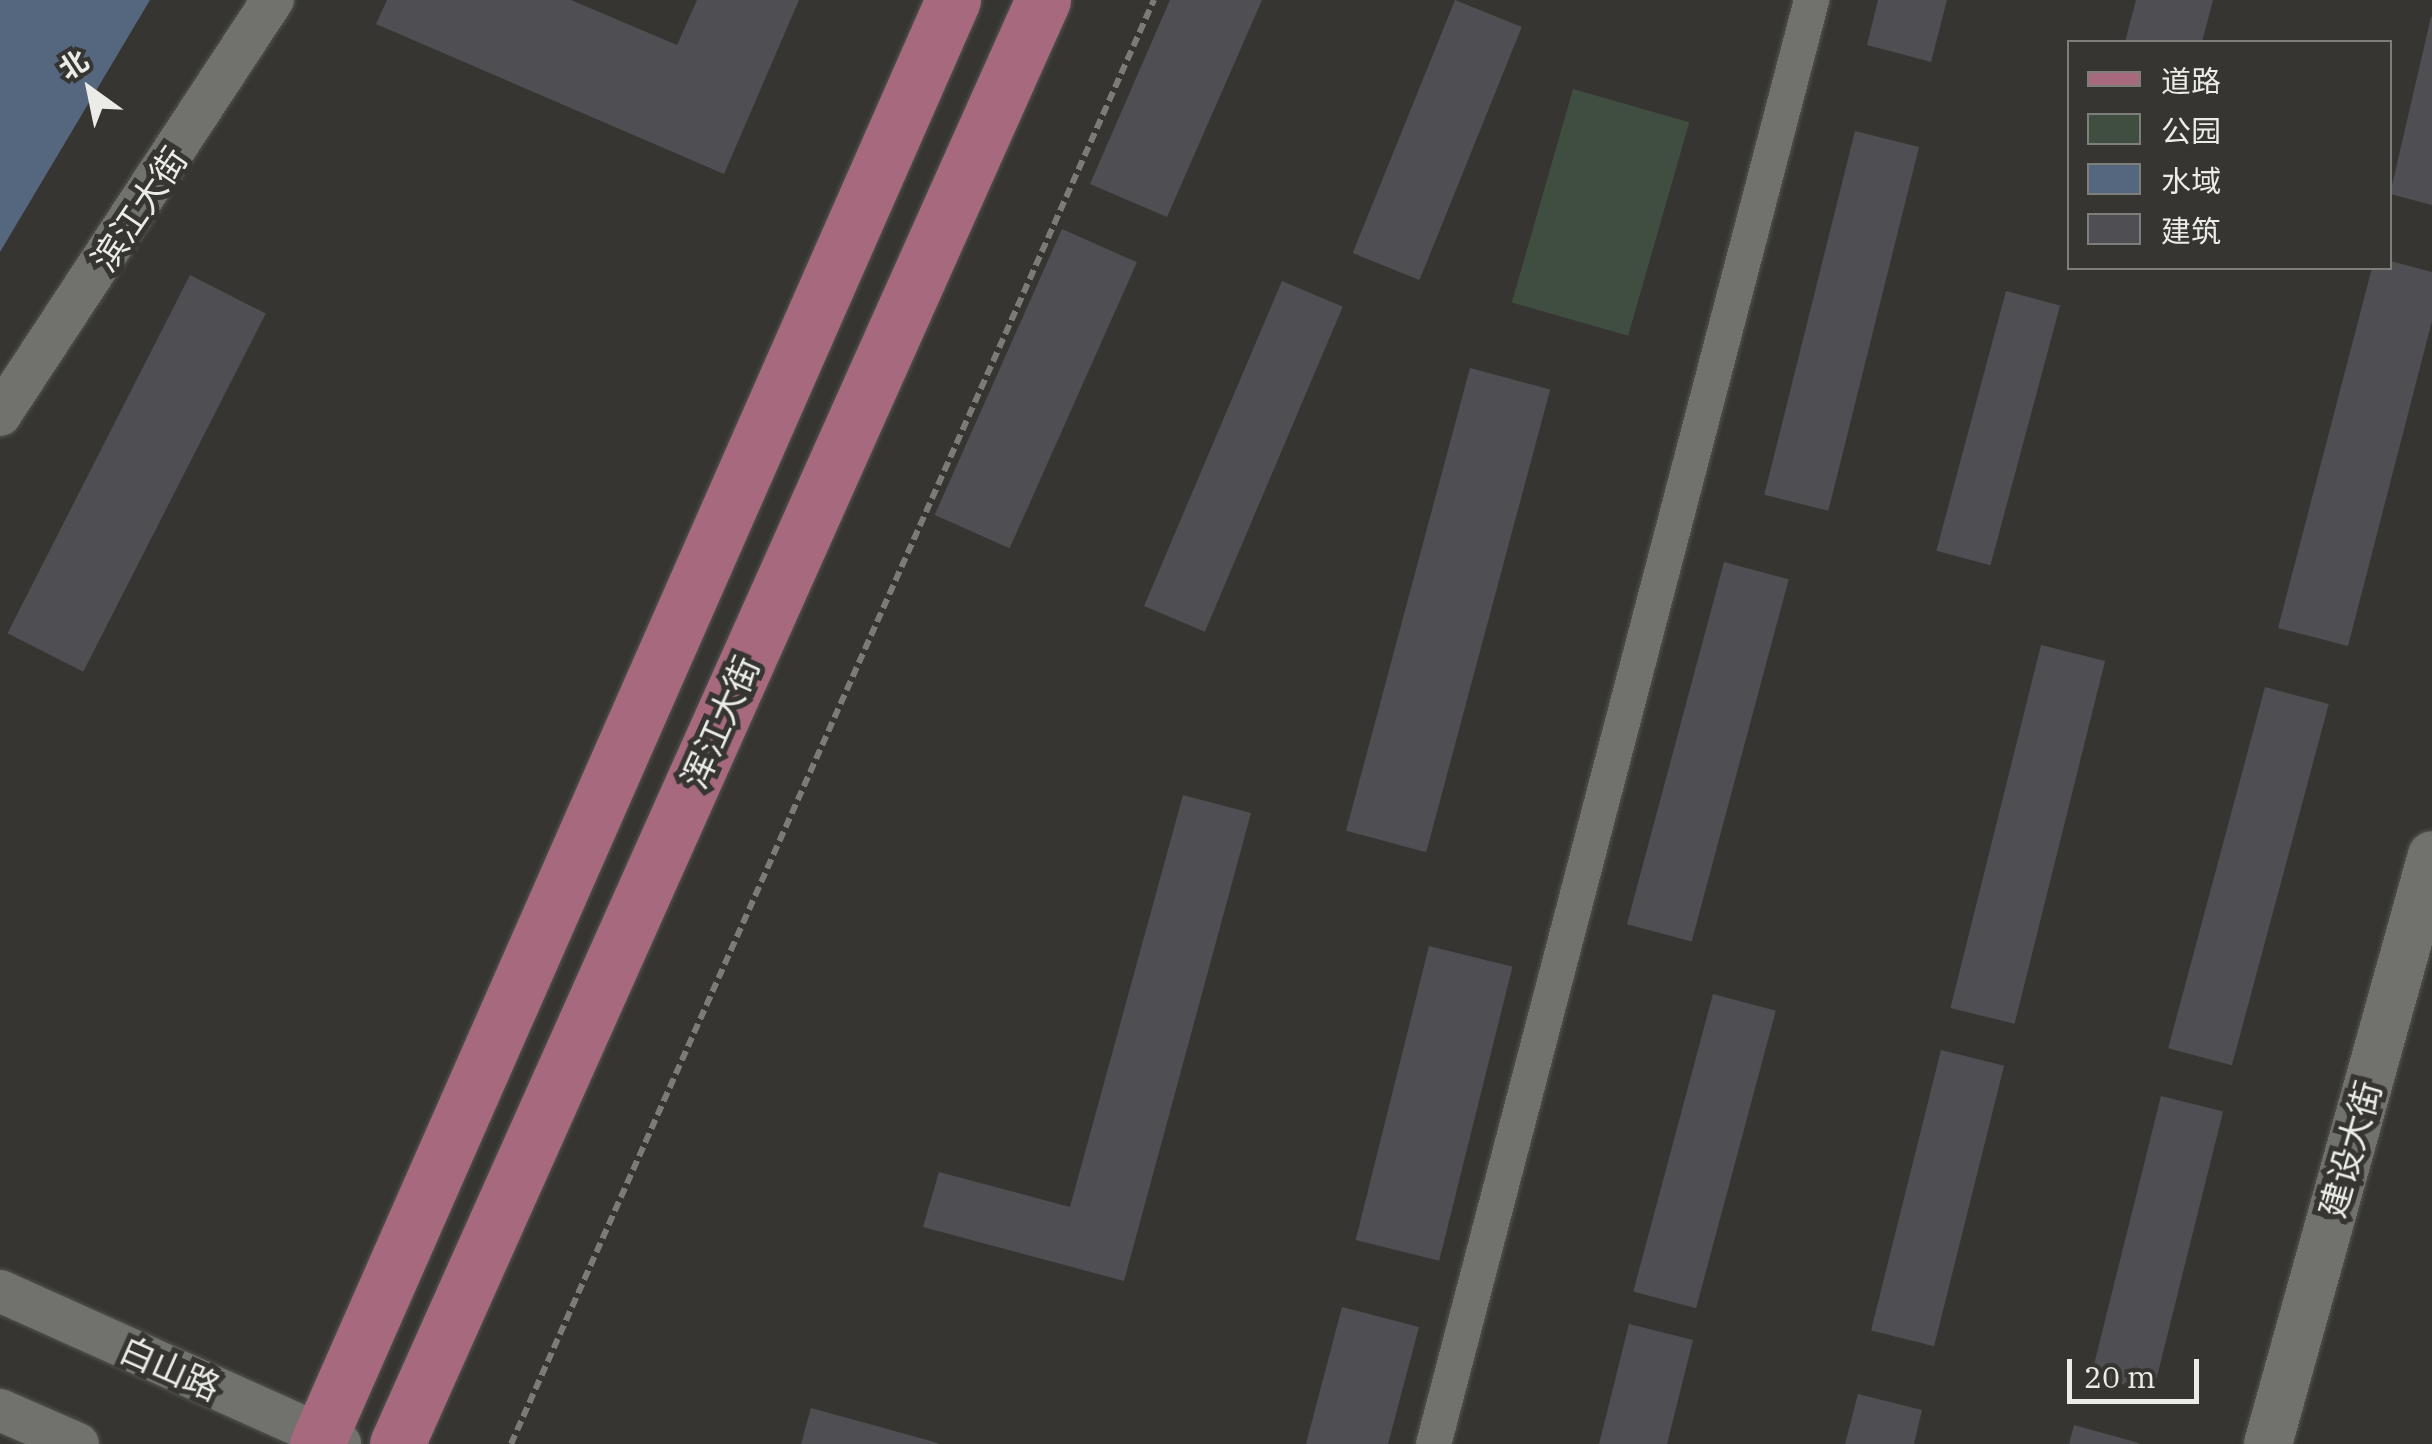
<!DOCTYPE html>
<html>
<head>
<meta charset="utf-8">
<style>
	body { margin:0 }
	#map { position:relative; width:2432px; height:1444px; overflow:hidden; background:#363532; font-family:"IBM Plex Serif","Noto Sans SC",serif }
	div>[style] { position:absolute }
	.green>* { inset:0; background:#3f4e41; transform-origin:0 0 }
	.water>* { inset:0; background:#55677f }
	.building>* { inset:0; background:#4f4f53; transform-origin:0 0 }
	.path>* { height:6px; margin-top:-3px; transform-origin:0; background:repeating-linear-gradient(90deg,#7c7b78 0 10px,transparent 0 15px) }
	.roads { filter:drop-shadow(0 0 2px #535350) drop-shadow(0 0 2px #535350) }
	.minor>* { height:35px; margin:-17.5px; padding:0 17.5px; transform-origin:17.5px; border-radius:17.5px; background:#71716d }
	.tertiary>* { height:42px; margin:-21px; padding:0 21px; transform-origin:21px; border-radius:21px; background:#71716d }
	.secondary>* { height:48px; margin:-24px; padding:0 24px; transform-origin:24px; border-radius:24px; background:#71716d }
	.primary>* { height:55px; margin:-27.5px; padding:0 27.5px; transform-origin:27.5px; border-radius:27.5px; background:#a6697d }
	span { translate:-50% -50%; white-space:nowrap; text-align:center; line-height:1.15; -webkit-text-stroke:10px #363532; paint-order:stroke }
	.street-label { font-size:35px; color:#ebebe8 }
	.legend { position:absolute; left:2067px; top:40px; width:325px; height:230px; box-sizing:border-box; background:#363532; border:2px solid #7e7e7b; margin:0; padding:12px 18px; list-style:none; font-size:30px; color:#ebebe8 }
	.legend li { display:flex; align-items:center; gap:20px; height:50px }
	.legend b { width:50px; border:2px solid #7e7e7b }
	.north { position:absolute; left:40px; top:40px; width:100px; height:100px; -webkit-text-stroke:8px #363532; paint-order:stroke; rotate:327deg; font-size:28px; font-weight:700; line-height:40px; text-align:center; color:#ebebe8 }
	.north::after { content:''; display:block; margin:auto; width:35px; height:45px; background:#ebebe8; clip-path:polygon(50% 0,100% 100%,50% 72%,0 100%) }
	.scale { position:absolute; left:2067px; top:1359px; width:132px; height:45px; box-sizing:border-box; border:5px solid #ebebe8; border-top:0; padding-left:12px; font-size:30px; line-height:35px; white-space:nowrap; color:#ebebe8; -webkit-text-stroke:8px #363532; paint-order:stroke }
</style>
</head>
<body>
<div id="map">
	<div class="green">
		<i style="left:1573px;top:89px;width:121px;height:222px;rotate:16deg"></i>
	</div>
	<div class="water">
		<i style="clip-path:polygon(0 0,150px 0,0 252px)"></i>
	</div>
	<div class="building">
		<i style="clip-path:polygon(387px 0,571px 0,677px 45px,697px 0,799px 0,724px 174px,376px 24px)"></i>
		<i style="clip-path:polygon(1170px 0,1262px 0,1167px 217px,1090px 184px)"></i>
		<i style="left:1455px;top:0;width:72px;height:273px;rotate:22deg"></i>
		<i style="clip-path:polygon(1878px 0,1947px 0,1931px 62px,1867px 45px)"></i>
		<i style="clip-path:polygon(2136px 0,2213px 0,2202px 42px,2125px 42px)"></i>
		<i style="clip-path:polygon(2431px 17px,2432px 17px,2432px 205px,2390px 194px)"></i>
		<i style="left:1855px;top:131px;width:66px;height:375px;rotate:14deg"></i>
		<i style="left:1062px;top:229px;width:82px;height:313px;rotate:24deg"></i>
		<i style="clip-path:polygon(2390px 261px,2432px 272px,2432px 321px,2348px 646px,2278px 628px,2372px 268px)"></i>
		<i style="left:190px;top:275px;width:85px;height:402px;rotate:27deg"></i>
		<i style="left:1282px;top:281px;width:66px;height:353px;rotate:23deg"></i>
		<i style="left:2006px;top:291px;width:56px;height:269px;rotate:15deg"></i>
		<i style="left:1470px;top:368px;width:83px;height:479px;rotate:15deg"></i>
		<i style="left:1724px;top:562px;width:67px;height:375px;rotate:15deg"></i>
		<i style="left:2041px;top:645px;width:66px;height:374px;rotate:14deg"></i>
		<i style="left:2265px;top:687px;width:66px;height:374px;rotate:15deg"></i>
		<i style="clip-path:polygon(1183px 795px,1251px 813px,1124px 1281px,923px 1227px,939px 1172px,1070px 1207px)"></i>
		<i style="left:1429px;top:946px;width:86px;height:303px;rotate:14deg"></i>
		<i style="left:1713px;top:994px;width:65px;height:308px;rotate:15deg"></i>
		<i style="left:1941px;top:1050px;width:65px;height:289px;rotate:14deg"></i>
		<i style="left:2161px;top:1096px;width:64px;height:289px;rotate:14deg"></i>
		<i style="clip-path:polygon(1342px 1307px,1419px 1327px,1388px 1444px,1306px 1444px)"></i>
		<i style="left:1629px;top:1324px;width:66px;height:124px;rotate:14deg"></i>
		<i style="clip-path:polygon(1858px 1394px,1922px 1410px,1914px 1444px,1845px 1444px)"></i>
		<i style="clip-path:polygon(811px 1408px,938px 1443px,938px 1444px,801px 1444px)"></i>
		<i style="clip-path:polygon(2074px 1425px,2139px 1443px,2139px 1444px,2069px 1444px)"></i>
	</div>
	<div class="path">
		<i style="left:511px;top:1444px;width:1581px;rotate:-66deg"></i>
	</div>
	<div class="roads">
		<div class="minor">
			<i style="left:1433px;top:1444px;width:1493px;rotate:-75.33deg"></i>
		</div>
		<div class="tertiary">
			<i style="left:0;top:415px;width:497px;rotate:-56.7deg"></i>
			<i style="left:0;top:1291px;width:373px;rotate:24.2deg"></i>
			<i style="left:0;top:1410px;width:85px;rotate:23.6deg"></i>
		</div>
		<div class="secondary">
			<i style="left:2268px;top:1444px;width:611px;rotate:-74.44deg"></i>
		</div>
		<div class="primary">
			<i style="left:317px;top:1444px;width:1578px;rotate:-66.23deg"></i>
			<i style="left:397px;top:1444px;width:1582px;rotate:-65.9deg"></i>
		</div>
	</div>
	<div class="street-label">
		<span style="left:139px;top:209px;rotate:-56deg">滨江大街</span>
		<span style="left:720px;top:722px;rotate:-66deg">浑江大街</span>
		<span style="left:2350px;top:1149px;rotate:-74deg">建设大街</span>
		<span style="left:170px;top:1368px;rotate:24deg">白山路</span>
	</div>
	<ul class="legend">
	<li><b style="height:12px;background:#a6697d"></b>道路</li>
	<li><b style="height:28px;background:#3f4e41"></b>公园</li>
	<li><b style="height:28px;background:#55677f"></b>水域</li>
	<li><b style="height:28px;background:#4f4f53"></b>建筑</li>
	</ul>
	<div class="north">北</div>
	<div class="scale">20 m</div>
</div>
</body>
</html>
